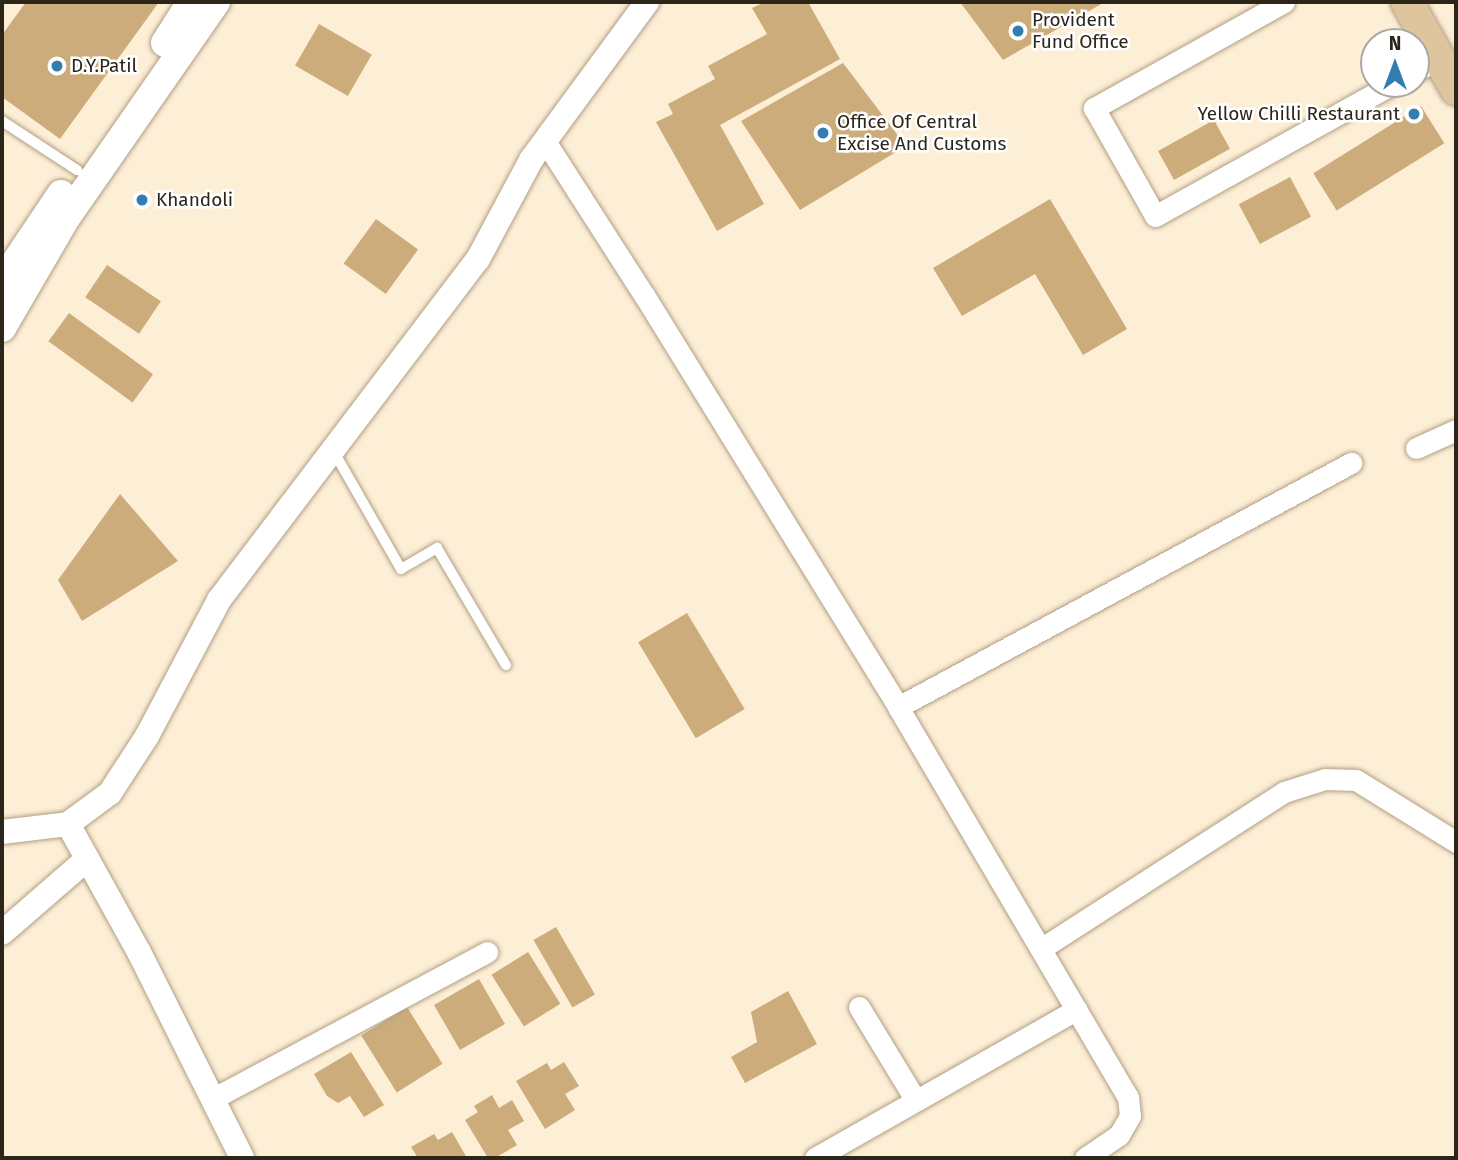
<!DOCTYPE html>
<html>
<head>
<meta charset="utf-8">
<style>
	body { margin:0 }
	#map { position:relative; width:1458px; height:1160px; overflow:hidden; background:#fdeed6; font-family:"Fira Sans",sans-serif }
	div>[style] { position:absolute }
	.building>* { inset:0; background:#ccac7b; transform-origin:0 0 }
	.roads { filter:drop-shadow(0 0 2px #b19f83) drop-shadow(0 0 2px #b19f83) }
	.service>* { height:10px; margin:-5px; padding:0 5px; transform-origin:5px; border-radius:5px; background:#fff }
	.minor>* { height:21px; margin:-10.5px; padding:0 10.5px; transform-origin:10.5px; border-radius:10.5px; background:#fff }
	.tertiary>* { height:24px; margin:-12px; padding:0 12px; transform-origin:12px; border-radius:12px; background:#fff }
	.secondary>* { height:28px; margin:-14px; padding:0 14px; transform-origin:14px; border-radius:14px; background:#fff }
	.primary>* { height:32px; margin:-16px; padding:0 16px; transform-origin:16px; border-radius:16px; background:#dec59d }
	.dots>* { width:19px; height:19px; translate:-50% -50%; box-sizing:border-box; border:4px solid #fff; border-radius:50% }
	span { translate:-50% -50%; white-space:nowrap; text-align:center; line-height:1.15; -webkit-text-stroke:5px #fff; paint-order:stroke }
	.poi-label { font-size:19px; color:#2c251a }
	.left { translate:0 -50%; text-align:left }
	.right { translate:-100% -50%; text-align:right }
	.frame { position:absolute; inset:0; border:4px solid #2c251a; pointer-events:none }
	.north { position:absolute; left:1360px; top:28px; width:70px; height:70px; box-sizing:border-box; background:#fff; border:2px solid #aba8a3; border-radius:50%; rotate:0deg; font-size:19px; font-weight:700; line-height:28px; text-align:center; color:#2c251a }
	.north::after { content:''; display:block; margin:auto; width:24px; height:32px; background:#347db1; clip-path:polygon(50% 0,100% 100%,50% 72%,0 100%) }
</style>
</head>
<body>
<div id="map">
	<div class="building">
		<i style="clip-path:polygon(26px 2px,159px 2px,60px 139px,2px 97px,2px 35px)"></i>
		<i style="clip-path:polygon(765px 2px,808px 2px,840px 59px,720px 125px,764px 204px,717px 231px,656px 122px,673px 114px,668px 104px,715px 79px,708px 66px,767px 34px,752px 8px)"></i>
		<i style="clip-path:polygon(960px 2px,1105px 2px,1003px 60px)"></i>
		<i style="left:319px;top:24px;width:61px;height:48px;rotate:30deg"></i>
		<i style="clip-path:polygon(843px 63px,906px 146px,800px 210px,741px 121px)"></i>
		<i style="left:1421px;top:106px;width:44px;height:127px;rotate:58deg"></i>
		<i style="left:1214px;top:120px;width:33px;height:64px;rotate:61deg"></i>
		<i style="left:1290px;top:177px;width:45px;height:58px;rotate:62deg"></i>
		<i style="clip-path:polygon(1050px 199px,1127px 329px,1083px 355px,1035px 274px,962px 316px,933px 268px)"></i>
		<i style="left:376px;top:219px;width:52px;height:55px;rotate:36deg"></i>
		<i style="left:107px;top:265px;width:65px;height:39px;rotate:34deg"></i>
		<i style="left:69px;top:313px;width:104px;height:35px;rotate:36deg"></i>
		<i style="clip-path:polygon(120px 494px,178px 561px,82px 621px,58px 580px)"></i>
		<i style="left:687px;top:613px;width:112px;height:57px;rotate:59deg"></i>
		<i style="left:556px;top:927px;width:78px;height:26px;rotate:60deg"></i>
		<i style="left:528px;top:952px;width:61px;height:43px;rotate:58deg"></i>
		<i style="left:479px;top:979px;width:52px;height:52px;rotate:60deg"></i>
		<i style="clip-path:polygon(788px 991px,817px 1044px,745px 1083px,731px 1057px,757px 1042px,751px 1012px)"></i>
		<i style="left:407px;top:1007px;width:67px;height:54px;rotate:58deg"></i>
		<i style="clip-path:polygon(351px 1052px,384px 1105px,364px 1117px,350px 1096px,338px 1103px,327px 1096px,314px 1074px)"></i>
		<i style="clip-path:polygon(564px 1062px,579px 1086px,565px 1094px,575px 1110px,545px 1129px,516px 1081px,547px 1063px,551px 1070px)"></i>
		<i style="clip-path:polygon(492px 1095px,499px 1108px,512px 1100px,524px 1121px,508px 1130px,517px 1145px,495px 1158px,488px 1158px,465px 1120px,478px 1112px,474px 1106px)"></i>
		<i style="clip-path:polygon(452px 1132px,467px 1158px,418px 1158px,411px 1147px,434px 1134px,438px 1140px)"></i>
	</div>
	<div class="roads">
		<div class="service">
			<i style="left:2px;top:121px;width:90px;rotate:33.2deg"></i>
			<i style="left:334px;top:452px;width:135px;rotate:60.2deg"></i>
			<i style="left:401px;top:569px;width:42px;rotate:-30.3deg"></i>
			<i style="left:437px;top:548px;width:136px;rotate:59.5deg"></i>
		</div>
		<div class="minor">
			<i style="left:1284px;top:2px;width:218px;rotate:150.8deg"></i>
			<i style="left:1094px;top:108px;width:124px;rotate:60.5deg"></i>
			<i style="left:1155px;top:216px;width:271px;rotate:-29.1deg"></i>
			<i style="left:1416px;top:71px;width:26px;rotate:-29deg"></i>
			<i style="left:545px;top:141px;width:183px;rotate:57.3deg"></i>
			<i style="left:644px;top:295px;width:484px;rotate:58.3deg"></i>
			<i style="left:898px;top:707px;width:453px;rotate:59.5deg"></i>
			<i style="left:1128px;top:1097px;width:19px;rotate:84deg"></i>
			<i style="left:1130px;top:1116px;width:22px;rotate:120deg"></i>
			<i style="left:1119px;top:1135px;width:41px;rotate:145.9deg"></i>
			<i style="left:1416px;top:448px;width:44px;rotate:-24.2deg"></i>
			<i style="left:898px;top:707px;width:515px;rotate:-28.31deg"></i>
			<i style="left:1042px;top:948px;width:288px;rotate:-32.8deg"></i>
			<i style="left:1284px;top:792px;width:43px;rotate:-17.6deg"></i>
			<i style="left:1325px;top:779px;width:31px;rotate:2deg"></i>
			<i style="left:1356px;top:780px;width:118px;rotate:31.8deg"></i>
			<i style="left:859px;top:1007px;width:108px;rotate:58.7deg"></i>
			<i style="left:212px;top:1099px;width:312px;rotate:-28.1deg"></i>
			<i style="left:815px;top:1158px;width:301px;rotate:-29.6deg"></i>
		</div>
		<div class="tertiary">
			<i style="left:68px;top:824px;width:146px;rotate:61deg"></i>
			<i style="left:139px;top:952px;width:230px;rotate:63.4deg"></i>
			<i style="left:2px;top:832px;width:66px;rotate:-6.9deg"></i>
			<i style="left:68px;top:824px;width:52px;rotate:-36.4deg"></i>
			<i style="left:110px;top:793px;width:68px;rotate:-57deg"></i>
			<i style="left:147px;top:736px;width:154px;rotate:-62.1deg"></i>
			<i style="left:219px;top:600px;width:428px;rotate:-52.8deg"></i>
			<i style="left:478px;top:259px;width:112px;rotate:-61.8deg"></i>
			<i style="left:531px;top:160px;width:196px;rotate:-53.7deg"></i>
			<i style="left:2px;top:933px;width:113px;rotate:-41deg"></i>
		</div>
		<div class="secondary">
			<i style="left:165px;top:43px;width:49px;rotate:-57.6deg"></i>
			<i style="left:2px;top:282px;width:106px;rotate:-56.2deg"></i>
			<i style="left:2px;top:328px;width:127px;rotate:-59.8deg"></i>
			<i style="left:66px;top:218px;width:263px;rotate:-55.2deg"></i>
		</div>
		<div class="primary">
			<i style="left:1407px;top:2px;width:100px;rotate:60.6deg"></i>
		</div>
	</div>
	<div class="dots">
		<i style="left:1018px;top:31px;background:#347db1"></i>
		<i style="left:57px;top:66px;background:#347db1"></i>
		<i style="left:1414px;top:114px;background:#347db1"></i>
		<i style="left:823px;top:133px;background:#347db1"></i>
		<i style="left:142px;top:200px;background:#347db1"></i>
	</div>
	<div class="poi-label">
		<span class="left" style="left:1032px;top:31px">Provident<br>Fund Office</span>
		<span class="left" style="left:71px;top:66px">D.Y.Patil</span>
		<span class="right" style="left:1400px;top:114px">Yellow Chilli Restaurant</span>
		<span class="left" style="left:837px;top:133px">Office Of Central<br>Excise And Customs</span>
		<span class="left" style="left:156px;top:200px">Khandoli</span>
	</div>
	<div class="frame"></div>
	<div class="north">N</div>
</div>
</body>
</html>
